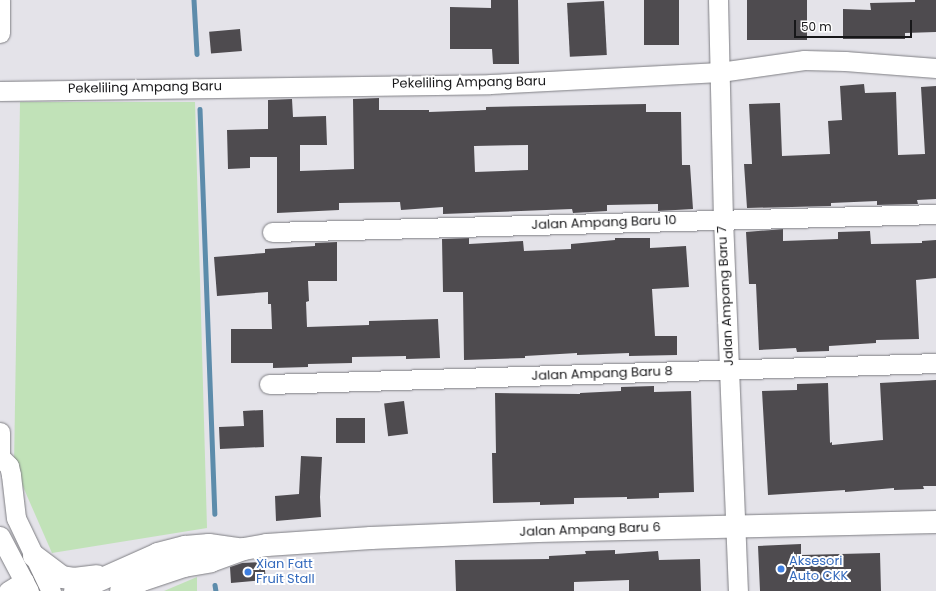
<!DOCTYPE html>
<html>
<head>
<meta charset="utf-8">
<style>
	body { margin:0 }
	#map { position:relative; width:936px; height:591px; overflow:hidden; background:#e4e3e9; font-family:Poppins,sans-serif }
	div>[style] { position:absolute }
	.green>* { inset:0; background:#c1e2b8 }
	.stream>* { height:4.5px; margin:-2.25px; padding:0 2.25px; transform-origin:2.25px; border-radius:2.25px; background:#5d8cab }
	.building>* { inset:0; background:#4e4b4f; transform-origin:0 0 }
	.roads { filter:drop-shadow(0 0 1px #7e7e83) drop-shadow(0 0 1px #7e7e83) }
	.minor>* { height:19px; margin:-9.5px; padding:0 9.5px; transform-origin:9.5px; border-radius:9.5px; background:#fff }
	.major>* { height:22px; margin:-11px; padding:0 11px; transform-origin:11px; border-radius:11px; background:#fff }
	.dots>* { width:11px; height:11px; translate:-50% -50%; box-sizing:border-box; border:2px solid #fff; border-radius:50% }
	span { translate:-50% -50%; white-space:nowrap; text-align:center; line-height:1.15; -webkit-text-stroke:4px #fff; paint-order:stroke }
	.street-label { font-size:13px; color:#171719 }
	.shop-label { font-size:13px; color:#366cbe }
	.left { translate:0 -50%; text-align:left }
	.scale { position:absolute; left:794px; top:20px; width:118px; height:18px; box-sizing:border-box; border:2px solid #171719; border-top:0; padding-left:5px; font-size:12px; line-height:14px; white-space:nowrap; color:#171719; -webkit-text-stroke:3px #fff; paint-order:stroke }
</style>
</head>
<body>
<div id="map">
	<div class="green">
		<i style="clip-path:polygon(20px 102px,195px 102px,207px 528px,52px 553px,14px 466px)"></i>
		<i style="clip-path:polygon(197px 577px,197px 591px,164px 591px)"></i>
	</div>
	<div class="stream">
		<i style="left:194px;top:0;width:54px;rotate:86.8deg"></i>
		<i style="left:200px;top:109px;width:405px;rotate:87.9deg"></i>
		<i style="left:215px;top:585px;width:6px;rotate:81deg"></i>
	</div>
	<div class="building">
		<i style="clip-path:polygon(491px 0,518px 0,519px 64px,493px 64px,492px 49px,450px 49px,450px 7px,491px 8px)"></i>
		<i style="left:644px;top:0;width:35px;height:45px"></i>
		<i style="left:747px;top:0;width:60px;height:40px"></i>
		<i style="clip-path:polygon(915px 0,936px 0,936px 32px,905px 33px,905px 39px,843px 39px,843px 9px,871px 10px,870px 3px,915px 2px)"></i>
		<i style="left:604px;top:1px;width:54px;height:37px;rotate:87deg"></i>
		<i style="left:240px;top:29px;width:22px;height:31px;rotate:85deg"></i>
		<i style="clip-path:polygon(864px 84px,865px 93px,896px 92px,898px 155px,925px 154px,921px 87px,936px 86px,936px 199px,917px 200px,918px 204px,877px 205px,877px 201px,831px 203px,831px 206px,747px 208px,744px 164px,752px 164px,749px 104px,780px 103px,782px 156px,830px 154px,828px 121px,842px 120px,840px 86px)"></i>
		<i style="clip-path:polygon(evenodd,379px 98px,379px 110px,429px 110px,429px 112px,486px 110px,486px 107px,646px 104px,646px 112px,681px 112px,682px 165px,690px 165px,693px 209px,658px 211px,658px 204px,607px 205px,607px 211px,573px 213px,572px 209px,443px 214px,443px 207px,401px 210px,400px 202px,339px 203px,339px 210px,277px 213px,277px 157px,250px 157px,250px 168px,228px 169px,227px 130px,268px 129px,268px 100px,292px 99px,293px 117px,326px 116px,327px 145px,300px 145px,300px 171px,354px 169px,353px 99px,379px 98px,528px 145px,528px 170px,475px 172px,474px 146px,528px 145px)"></i>
		<i style="clip-path:polygon(783px 229px,783px 241px,838px 239px,838px 232px,870px 231px,871px 244px,922px 243px,922px 241px,936px 240px,936px 278px,916px 280px,919px 339px,876px 340px,876px 343px,829px 346px,829px 351px,797px 352px,796px 348px,759px 350px,756px 284px,749px 284px,746px 232px)"></i>
		<i style="clip-path:polygon(469px 238px,469px 244px,523px 241px,524px 251px,571px 249px,571px 244px,615px 240px,615px 238px,650px 238px,650px 248px,686px 246px,689px 287px,652px 289px,655px 336px,677px 336px,677px 355px,629px 356px,629px 353px,577px 355px,577px 353px,525px 356px,525px 358px,464px 360px,463px 292px,443px 292px,442px 239px)"></i>
		<i style="clip-path:polygon(337px 242px,337px 281px,308px 281px,309px 301px,306px 302px,307px 327px,369px 325px,369px 321px,438px 319px,440px 358px,406px 359px,406px 356px,352px 357px,352px 363px,308px 364px,308px 367px,273px 368px,273px 363px,231px 363px,231px 329px,272px 329px,271px 304px,268px 304px,268px 292px,217px 296px,214px 257px,265px 253px,265px 249px,315px 246px,315px 243px)"></i>
		<i style="clip-path:polygon(936px 380px,936px 486px,923px 486px,924px 489px,894px 490px,894px 488px,845px 492px,845px 490px,768px 495px,762px 391px,797px 390px,797px 384px,828px 383px,830px 443px,832px 442px,832px 445px,883px 440px,880px 383px)"></i>
		<i style="clip-path:polygon(654px 386px,654px 392px,691px 391px,694px 492px,659px 493px,659px 498px,627px 499px,627px 497px,574px 498px,574px 504px,540px 505px,540px 502px,493px 503px,492px 453px,496px 453px,495px 393px,580px 394px,580px 393px,621px 391px,621px 387px)"></i>
		<i style="left:404px;top:401px;width:33px;height:20px;rotate:83deg"></i>
		<i style="clip-path:polygon(263px 410px,264px 447px,220px 449px,219px 427px,244px 426px,243px 411px)"></i>
		<i style="left:336px;top:418px;width:29px;height:25px"></i>
		<i style="clip-path:polygon(301px 456px,322px 457px,320px 497px,321px 517px,276px 521px,275px 496px,299px 494px)"></i>
		<i style="clip-path:polygon(801px 544px,801px 555px,880px 553px,881px 591px,760px 591px,758px 546px)"></i>
		<i style="clip-path:polygon(615px 550px,615px 554px,658px 551px,659px 560px,700px 559px,701px 591px,629px 591px,629px 580px,574px 582px,574px 591px,456px 591px,455px 560px,549px 559px,549px 556px,586px 554px,585px 551px)"></i>
		<i style="clip-path:polygon(264px 562px,266px 580px,231px 583px,230px 567px,242px 563px)"></i>
	</div>
	<div class="roads">
		<div class="minor">
			<i style="left:718px;top:0;width:219px;rotate:88.7deg"></i>
			<i style="left:723px;top:219px;width:372px;rotate:87.7deg"></i>
			<i style="left:0;top:33px;width:33px;rotate:-90deg"></i>
			<i style="left:0;top:91px;width:490px;rotate:-0.8deg"></i>
			<i style="left:490px;top:84px;width:230px;rotate:-3deg"></i>
			<i style="left:720px;top:72px;width:85px;rotate:-8.1deg"></i>
			<i style="left:804px;top:60px;width:41px;rotate:1.4deg"></i>
			<i style="left:845px;top:61px;width:91px;rotate:4.4deg"></i>
			<i style="left:272px;top:232px;width:664px;rotate:-1.55deg"></i>
			<i style="left:269px;top:384px;width:667px;rotate:-1.8deg"></i>
			<i style="left:0;top:432px;width:27px;rotate:90deg"></i>
			<i style="left:1px;top:458px;width:11px;rotate:45deg"></i>
			<i style="left:9px;top:466px;width:9px;rotate:77deg"></i>
			<i style="left:11px;top:475px;width:43px;rotate:83.4deg"></i>
			<i style="left:16px;top:518px;width:81px;rotate:64.4deg"></i>
			<i style="left:0;top:536px;width:62px;rotate:62.2deg"></i>
			<i style="left:8px;top:591px;width:19px;rotate:-32deg"></i>
		</div>
		<div class="major">
			<i style="left:34px;top:556px;width:35px;rotate:37deg"></i>
			<i style="left:62px;top:577px;width:12px;rotate:9deg"></i>
			<i style="left:74px;top:579px;width:23px;rotate:-7deg"></i>
			<i style="left:75px;top:591px;width:91px;rotate:-24deg"></i>
			<i style="left:158px;top:554px;width:28px;rotate:-15deg"></i>
			<i style="left:185px;top:547px;width:24px;rotate:-5deg"></i>
			<i style="left:209px;top:545px;width:30px;rotate:8deg"></i>
			<i style="left:121px;top:591px;width:24px;rotate:-28deg"></i>
			<i style="left:142px;top:580px;width:44px;rotate:-18.4deg"></i>
			<i style="left:184px;top:566px;width:27px;rotate:-10deg"></i>
			<i style="left:211px;top:561px;width:35px;rotate:-20deg"></i>
			<i style="left:244px;top:549px;width:23px;rotate:-10deg"></i>
			<i style="left:267px;top:545px;width:104px;rotate:-3.9deg"></i>
			<i style="left:371px;top:538px;width:167px;rotate:-2.4deg"></i>
			<i style="left:538px;top:531px;width:398px;rotate:-1.3deg"></i>
		</div>
	</div>
	<div class="dots">
		<i style="left:781px;top:569px;background:#3f7fe0"></i>
		<i style="left:248px;top:572px;background:#3f7fe0"></i>
	</div>
	<div class="street-label">
		<span style="left:469px;top:83px;rotate:-1deg">Pekeliling Ampang Baru</span>
		<span style="left:145px;top:88px;rotate:-1deg">Pekeliling Ampang Baru</span>
		<span style="left:604px;top:223px;rotate:-2deg">Jalan Ampang Baru 10</span>
		<span style="left:726px;top:296px;rotate:-93deg">Jalan Ampang Baru 7</span>
		<span style="left:602px;top:374px;rotate:-2deg">Jalan Ampang Baru 8</span>
		<span style="left:590px;top:530px;rotate:-2deg">Jalan Ampang Baru 6</span>
	</div>
	<div class="shop-label">
		<span class="left" style="left:789px;top:569px">Aksesori<br>Auto CKK</span>
		<span class="left" style="left:256px;top:572px">Xian Fatt<br>Fruit Stall</span>
	</div>
	<div class="scale">50 m</div>
</div>
</body>
</html>
